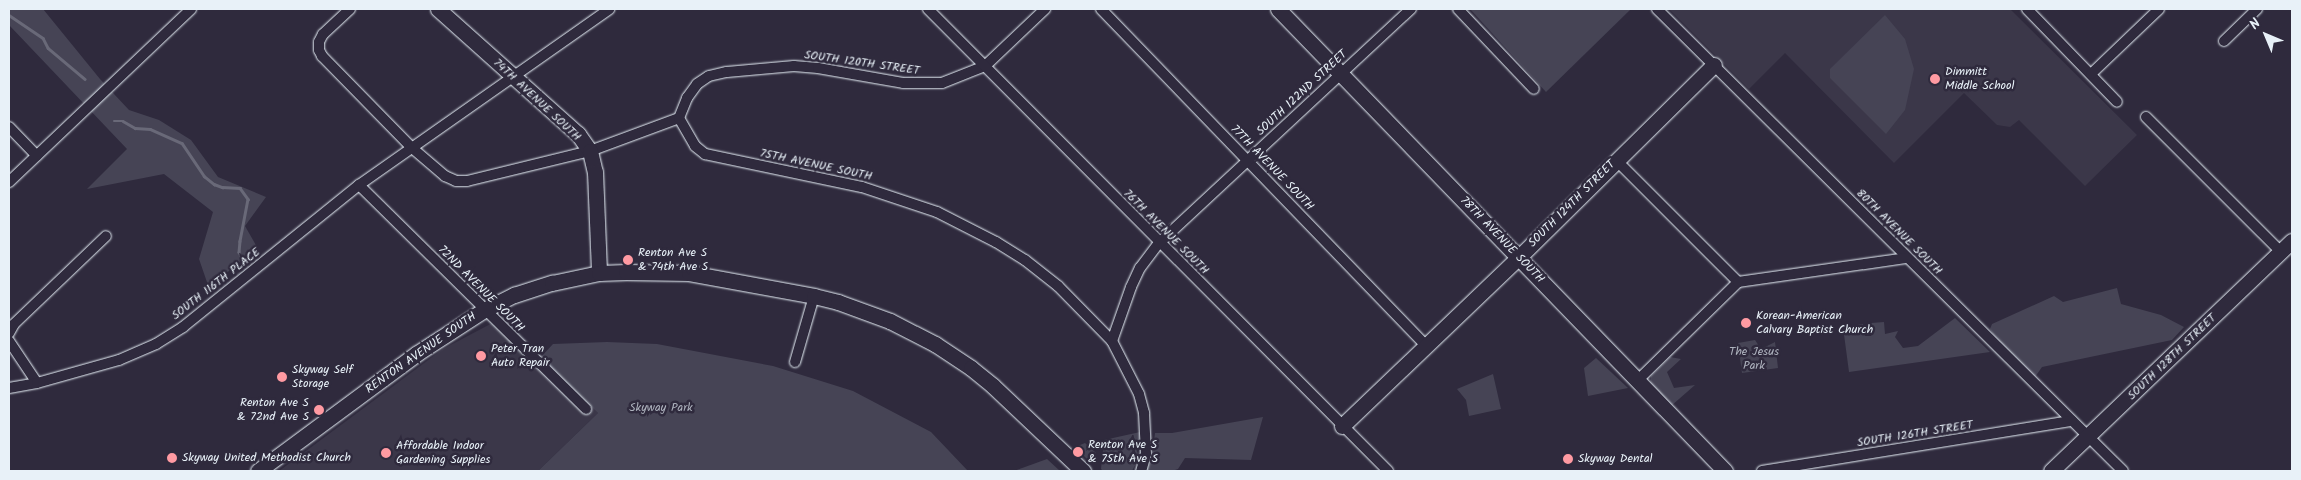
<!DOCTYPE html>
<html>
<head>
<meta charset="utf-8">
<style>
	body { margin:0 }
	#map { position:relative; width:2301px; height:480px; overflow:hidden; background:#2f2a3d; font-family:Kalam,sans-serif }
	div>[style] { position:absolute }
	.built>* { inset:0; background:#3b3749 }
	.green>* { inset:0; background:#464455 }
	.stream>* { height:2.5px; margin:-1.25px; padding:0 1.25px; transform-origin:1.25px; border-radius:1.25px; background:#696978 }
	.roads { filter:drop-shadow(0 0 1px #e8f1f8) drop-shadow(0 0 1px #e8f1f8) }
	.street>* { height:10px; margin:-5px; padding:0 5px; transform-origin:5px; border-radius:5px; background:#2f2a3d }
	.secondary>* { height:15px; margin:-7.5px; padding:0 7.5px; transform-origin:7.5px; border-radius:7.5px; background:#2f2a3d }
	.dots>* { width:14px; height:14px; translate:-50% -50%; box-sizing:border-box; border:2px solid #2f2a3d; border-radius:50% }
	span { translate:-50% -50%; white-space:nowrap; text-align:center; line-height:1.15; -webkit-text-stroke:5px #2f2a3d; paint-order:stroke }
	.street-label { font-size:12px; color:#e8f1f8 }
	.poi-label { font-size:12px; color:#e8f1f8 }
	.left { translate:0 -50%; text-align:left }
	.right { translate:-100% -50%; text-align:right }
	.park-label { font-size:12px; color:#afb4bf }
	.frame { position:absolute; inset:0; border:10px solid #e8f1f8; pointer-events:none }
	.north { position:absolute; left:2241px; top:10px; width:50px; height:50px; -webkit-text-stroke:4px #2f2a3d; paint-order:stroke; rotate:315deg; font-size:14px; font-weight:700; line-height:20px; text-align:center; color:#e8f1f8 }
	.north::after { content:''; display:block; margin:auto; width:18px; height:22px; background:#e8f1f8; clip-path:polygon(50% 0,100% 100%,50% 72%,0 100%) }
</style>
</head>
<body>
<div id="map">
	<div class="built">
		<i style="clip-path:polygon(1669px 9px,2010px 9px,2137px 135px,2085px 186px,2019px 120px,2010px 127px,1997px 125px,1964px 93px,1894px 163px,1785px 53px,1749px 89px)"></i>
		<i style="clip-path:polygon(500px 319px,598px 413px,538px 471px,279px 471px,443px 349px)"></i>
	</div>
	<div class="green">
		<i style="clip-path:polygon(9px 9px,43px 9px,100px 79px,129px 110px,159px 120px,191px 140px,218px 177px,266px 197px,245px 226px,257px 247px,209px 288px,199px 259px,213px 212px,164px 174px,87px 189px,127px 149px,9px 25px)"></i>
		<i style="clip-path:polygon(1470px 9px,1631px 9px,1546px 92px)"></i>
		<i style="clip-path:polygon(1885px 15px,1905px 39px,1914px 69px,1905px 110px,1886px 134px,1830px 78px,1830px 69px)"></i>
		<i style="clip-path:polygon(2117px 288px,2121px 304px,2161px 315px,2184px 327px,2172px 340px,2042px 367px,2035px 377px,1997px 340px,1990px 329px,1992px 324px,2054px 296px,2063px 302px)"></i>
		<i style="clip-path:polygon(1955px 318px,1990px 352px,1849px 372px,1843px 327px,1863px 324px,1865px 336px,1871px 336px,1871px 323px,1884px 322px,1885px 334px,1898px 331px,1895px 337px,1903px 348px,1918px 346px)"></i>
		<i style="clip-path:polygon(1755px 340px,1761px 349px,1775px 342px,1778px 368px,1742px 373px,1738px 343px)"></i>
		<i style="clip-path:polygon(607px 342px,657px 344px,773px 366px,853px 391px,931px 432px,968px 471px,538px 471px,598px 413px,540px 358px,553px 344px)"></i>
		<i style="clip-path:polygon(1670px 357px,1681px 359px,1667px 372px,1674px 388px,1695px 385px,1671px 406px,1650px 384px,1651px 376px)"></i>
		<i style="clip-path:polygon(1596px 358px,1628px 388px,1588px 396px,1584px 368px)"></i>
		<i style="clip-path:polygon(1493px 374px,1501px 409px,1469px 416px,1466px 400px,1457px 389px)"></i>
		<i style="clip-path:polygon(1263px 417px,1251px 460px,1185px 458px,1178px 469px,1172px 471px,1146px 471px,1152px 458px,1155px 433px,1172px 433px)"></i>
		<i style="clip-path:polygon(1140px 432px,1137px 461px,1132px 471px,1103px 471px,1101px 469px,1104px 440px)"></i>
		<i style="clip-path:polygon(1085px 443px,1096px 453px,1092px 464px,1075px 447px)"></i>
		<i style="clip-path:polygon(1047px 459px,1060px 471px,1014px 471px)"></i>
	</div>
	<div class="stream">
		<i style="left:9px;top:15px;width:41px;rotate:34.1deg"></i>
		<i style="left:43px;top:38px;width:11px;rotate:63deg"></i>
		<i style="left:48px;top:48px;width:48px;rotate:40deg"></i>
		<i style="left:114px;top:121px;width:9px"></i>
		<i style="left:123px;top:121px;width:14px;rotate:30deg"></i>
		<i style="left:135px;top:128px;width:15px;rotate:4deg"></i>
		<i style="left:150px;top:129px;width:35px;rotate:24deg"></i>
		<i style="left:182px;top:143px;width:40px;rotate:56deg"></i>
		<i style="left:204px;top:176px;width:13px;rotate:39deg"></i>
		<i style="left:214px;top:184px;width:9px;rotate:21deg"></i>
		<i style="left:222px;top:187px;width:18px;rotate:3deg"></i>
		<i style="left:240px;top:188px;width:14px;rotate:54deg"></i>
		<i style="left:248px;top:199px;width:43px;rotate:100.8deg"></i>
		<i style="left:240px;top:241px;width:11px;rotate:95deg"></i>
		<i style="left:239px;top:252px;width:7px;rotate:63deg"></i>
	</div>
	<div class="roads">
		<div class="street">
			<i style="left:350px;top:9px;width:37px;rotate:137deg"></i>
			<i style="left:323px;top:34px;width:9px;rotate:117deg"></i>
			<i style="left:319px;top:42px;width:8px;rotate:90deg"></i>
			<i style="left:319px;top:50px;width:7px;rotate:63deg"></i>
			<i style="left:322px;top:56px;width:127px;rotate:45.6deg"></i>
			<i style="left:411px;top:147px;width:45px;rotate:40.5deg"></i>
			<i style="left:445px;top:176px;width:12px;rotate:24deg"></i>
			<i style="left:456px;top:181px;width:11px"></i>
			<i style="left:467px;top:181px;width:127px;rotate:-13.7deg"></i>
			<i style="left:590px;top:151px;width:95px;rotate:-20.3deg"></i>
			<i style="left:679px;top:118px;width:22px;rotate:-68deg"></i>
			<i style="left:687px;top:98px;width:17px;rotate:-54deg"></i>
			<i style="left:697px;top:84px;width:14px;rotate:-34deg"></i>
			<i style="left:709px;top:76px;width:18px;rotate:-13deg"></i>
			<i style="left:727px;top:72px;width:67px;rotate:-5.1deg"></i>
			<i style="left:794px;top:66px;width:24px;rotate:5deg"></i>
			<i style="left:818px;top:68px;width:86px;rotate:10deg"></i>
			<i style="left:903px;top:83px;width:39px"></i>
			<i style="left:942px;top:83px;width:46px;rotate:-21.6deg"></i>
			<i style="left:985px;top:66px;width:83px;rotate:-43.5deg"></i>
			<i style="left:928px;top:9px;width:652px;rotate:45.12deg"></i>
			<i style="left:1101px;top:9px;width:467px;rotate:46deg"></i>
			<i style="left:1458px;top:9px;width:110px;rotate:46.5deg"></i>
			<i style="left:1657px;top:9px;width:656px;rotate:44.75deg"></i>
			<i style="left:2027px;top:9px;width:129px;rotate:45.9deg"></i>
			<i style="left:2224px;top:41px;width:46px;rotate:-44.1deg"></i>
			<i style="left:2091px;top:74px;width:94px;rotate:-43.7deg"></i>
			<i style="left:2146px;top:117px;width:191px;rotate:45deg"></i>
			<i style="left:679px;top:118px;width:32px;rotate:60deg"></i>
			<i style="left:695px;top:146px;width:13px;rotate:39deg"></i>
			<i style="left:705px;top:154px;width:160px;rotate:11.9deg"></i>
			<i style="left:862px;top:187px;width:79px;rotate:18.4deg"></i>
			<i style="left:937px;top:212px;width:66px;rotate:27deg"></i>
			<i style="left:996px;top:242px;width:34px;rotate:32deg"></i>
			<i style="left:1025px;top:260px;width:42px;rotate:38.2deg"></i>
			<i style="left:1058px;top:286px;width:77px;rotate:45.5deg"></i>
			<i style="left:1112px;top:341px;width:59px;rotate:63deg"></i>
			<i style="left:1139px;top:394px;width:20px;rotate:75deg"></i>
			<i style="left:1144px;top:413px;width:41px;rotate:87.2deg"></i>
			<i style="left:1146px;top:454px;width:18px;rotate:106deg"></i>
			<i style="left:9px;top:127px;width:40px;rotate:46deg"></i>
			<i style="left:1616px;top:160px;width:173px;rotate:45deg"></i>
			<i style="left:9px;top:182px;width:251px;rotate:-43.5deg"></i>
			<i style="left:359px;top:185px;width:319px;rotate:44.6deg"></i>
			<i style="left:9px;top:333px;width:10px;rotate:-61deg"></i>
			<i style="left:14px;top:324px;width:127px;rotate:-43.7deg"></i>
			<i style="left:9px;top:341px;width:50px;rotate:56.3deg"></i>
			<i style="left:1112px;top:341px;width:57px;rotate:-70.6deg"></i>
			<i style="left:1131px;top:287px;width:21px;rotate:-65deg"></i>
			<i style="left:1140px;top:268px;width:31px;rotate:-53deg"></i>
			<i style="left:1159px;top:243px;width:344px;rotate:-42.9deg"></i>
			<i style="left:795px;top:362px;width:69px;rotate:-73.9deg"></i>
			<i style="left:1637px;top:381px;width:141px;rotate:-44.4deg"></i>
			<i style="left:1738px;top:282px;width:171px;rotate:-8.1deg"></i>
			<i style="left:9px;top:388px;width:28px;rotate:-10deg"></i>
			<i style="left:37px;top:383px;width:85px;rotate:-15.7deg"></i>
			<i style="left:119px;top:360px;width:40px;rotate:-23.4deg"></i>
			<i style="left:156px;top:344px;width:32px;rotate:-32deg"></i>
			<i style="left:183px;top:327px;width:226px;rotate:-38.9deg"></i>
			<i style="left:359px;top:185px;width:306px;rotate:-35.1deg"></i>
			<i style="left:1762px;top:471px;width:314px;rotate:-9.2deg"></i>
		</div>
		<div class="secondary">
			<i style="left:438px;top:9px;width:188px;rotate:41.8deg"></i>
			<i style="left:578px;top:134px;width:21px;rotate:55deg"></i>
			<i style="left:590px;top:151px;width:22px;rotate:77deg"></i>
			<i style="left:595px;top:172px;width:101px;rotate:87.7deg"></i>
			<i style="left:1278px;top:9px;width:643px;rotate:45.95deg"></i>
			<i style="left:1342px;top:426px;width:243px;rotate:-43.7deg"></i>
			<i style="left:1518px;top:258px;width:275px;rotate:-44.6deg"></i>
			<i style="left:258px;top:471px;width:197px;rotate:-36.5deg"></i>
			<i style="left:416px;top:354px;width:81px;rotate:-32.9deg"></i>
			<i style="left:484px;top:310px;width:34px;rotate:-27deg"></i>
			<i style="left:514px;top:295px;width:40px;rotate:-18deg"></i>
			<i style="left:552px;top:283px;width:48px;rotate:-12deg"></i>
			<i style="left:599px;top:273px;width:27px;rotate:-2deg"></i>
			<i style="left:626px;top:272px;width:63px;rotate:0.9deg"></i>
			<i style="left:689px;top:273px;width:127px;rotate:10.4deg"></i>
			<i style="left:814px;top:296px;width:25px;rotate:14deg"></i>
			<i style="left:838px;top:302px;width:55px;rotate:20.1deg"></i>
			<i style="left:890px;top:321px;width:51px;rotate:27.1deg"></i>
			<i style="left:935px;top:344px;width:43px;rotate:33.7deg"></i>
			<i style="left:971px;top:368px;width:28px;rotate:39deg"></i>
			<i style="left:993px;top:386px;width:124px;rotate:43.4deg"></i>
			<i style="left:2051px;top:471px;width:333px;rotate:-43.7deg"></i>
		</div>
	</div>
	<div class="dots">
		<i style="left:1935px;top:79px;background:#ff9aa2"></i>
		<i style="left:628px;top:260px;background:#ff9aa2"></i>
		<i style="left:1746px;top:323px;background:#ff9aa2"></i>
		<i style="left:481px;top:356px;background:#ff9aa2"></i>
		<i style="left:282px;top:377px;background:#ff9aa2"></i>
		<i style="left:319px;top:410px;background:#ff9aa2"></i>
		<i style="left:1078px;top:452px;background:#ff9aa2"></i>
		<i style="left:386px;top:453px;background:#ff9aa2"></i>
		<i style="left:172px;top:458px;background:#ff9aa2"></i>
		<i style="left:1568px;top:459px;background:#ff9aa2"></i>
	</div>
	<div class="street-label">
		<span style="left:862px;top:63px;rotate:8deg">SOUTH 120TH STREET</span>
		<span style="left:1302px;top:93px;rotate:-43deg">SOUTH 122ND STREET</span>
		<span style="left:537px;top:100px;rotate:43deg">74TH AVENUE SOUTH</span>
		<span style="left:816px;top:165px;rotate:12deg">75TH AVENUE SOUTH</span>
		<span style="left:1272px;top:168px;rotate:46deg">77TH AVENUE SOUTH</span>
		<span style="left:1572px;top:204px;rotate:-45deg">SOUTH 124TH STREET</span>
		<span style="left:1166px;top:232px;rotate:45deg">76TH AVENUE SOUTH</span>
		<span style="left:1899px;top:232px;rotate:45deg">80TH AVENUE SOUTH</span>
		<span style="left:1502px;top:240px;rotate:46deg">78TH AVENUE SOUTH</span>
		<span style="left:216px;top:284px;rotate:-38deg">SOUTH 116TH PLACE</span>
		<span style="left:481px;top:289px;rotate:45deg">72ND AVENUE SOUTH</span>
		<span style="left:421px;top:353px;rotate:-35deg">RENTON AVENUE SOUTH</span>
		<span style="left:2172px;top:357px;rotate:-44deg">SOUTH 128TH STREET</span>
		<span style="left:1915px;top:434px;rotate:-9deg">SOUTH 126TH STREET</span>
	</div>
	<div class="poi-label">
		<span class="left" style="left:1945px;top:79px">Dimmitt<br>Middle School</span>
		<span class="left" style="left:638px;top:260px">Renton Ave S<br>&amp; 74th Ave S</span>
		<span class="left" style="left:1756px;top:323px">Korean-American<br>Calvary Baptist Church</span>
		<span class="left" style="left:491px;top:356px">Peter Tran<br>Auto Repair</span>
		<span class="left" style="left:292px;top:377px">Skyway Self<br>Storage</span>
		<span class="right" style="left:309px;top:410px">Renton Ave S<br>&amp; 72nd Ave S</span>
		<span class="left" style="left:1088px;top:452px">Renton Ave S<br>&amp; 75th Ave S</span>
		<span class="left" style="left:396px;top:453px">Affordable Indoor<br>Gardening Supplies</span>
		<span class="left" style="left:182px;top:458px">Skyway United Methodist Church</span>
		<span class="left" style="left:1578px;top:459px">Skyway Dental</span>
	</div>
	<div class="park-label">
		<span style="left:1754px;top:359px">The Jesus<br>Park</span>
		<span style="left:661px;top:408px">Skyway Park</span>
	</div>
	<div class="frame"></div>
	<div class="north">N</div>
</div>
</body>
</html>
